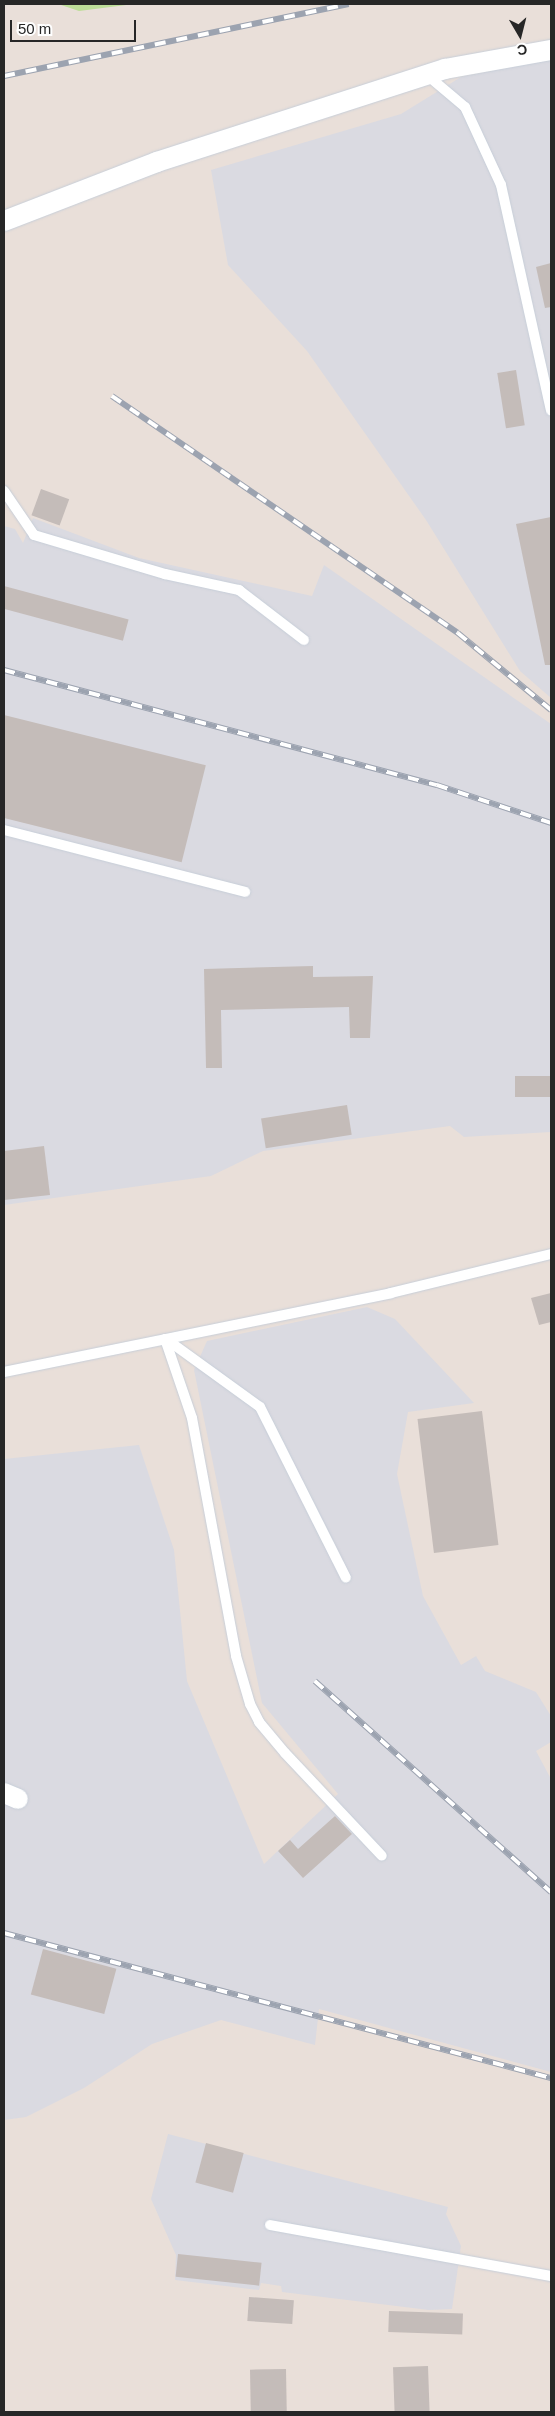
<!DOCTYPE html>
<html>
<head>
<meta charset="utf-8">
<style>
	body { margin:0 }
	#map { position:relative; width:555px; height:2416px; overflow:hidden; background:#e9dfd9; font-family:Arial,sans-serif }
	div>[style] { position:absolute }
	.industrial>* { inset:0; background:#dadae1 }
	.green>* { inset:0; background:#bddd98 }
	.building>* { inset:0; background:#c4bcb9; transform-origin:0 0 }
	.roads { filter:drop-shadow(0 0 1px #c7ced8) drop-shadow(0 0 1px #c7ced8) }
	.service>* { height:10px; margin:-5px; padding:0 5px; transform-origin:5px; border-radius:5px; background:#fff }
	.minor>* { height:20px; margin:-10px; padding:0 10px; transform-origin:10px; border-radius:10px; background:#fff }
	.rail>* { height:5.5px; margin-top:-2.75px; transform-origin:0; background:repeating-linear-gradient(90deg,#fff 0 11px,#9ca3b0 0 22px); box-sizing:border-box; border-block:1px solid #9ca3b0 }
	span { translate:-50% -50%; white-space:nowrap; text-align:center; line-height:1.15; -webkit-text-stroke:5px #fff; paint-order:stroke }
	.frame { position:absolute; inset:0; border:5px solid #272727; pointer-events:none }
	.north { position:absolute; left:495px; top:10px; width:50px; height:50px; -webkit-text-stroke:4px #fff; paint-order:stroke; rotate:172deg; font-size:14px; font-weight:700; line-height:20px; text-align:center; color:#272727 }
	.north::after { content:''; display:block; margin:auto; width:18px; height:22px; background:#272727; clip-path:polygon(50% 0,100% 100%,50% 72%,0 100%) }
	.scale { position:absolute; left:10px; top:20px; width:126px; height:22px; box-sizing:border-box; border:2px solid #272727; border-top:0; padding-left:6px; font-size:15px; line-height:18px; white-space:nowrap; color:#272727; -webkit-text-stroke:4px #fff; paint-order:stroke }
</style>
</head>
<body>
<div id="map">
	<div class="industrial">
		<i style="clip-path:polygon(551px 59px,551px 698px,520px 671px,426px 520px,307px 351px,228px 265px,211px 170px,401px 114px,461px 77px)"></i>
		<i style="clip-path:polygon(33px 518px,139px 558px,312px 596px,324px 565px,551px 724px,551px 1132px,464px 1137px,450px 1126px,263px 1151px,211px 1176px,4px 1205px,4px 526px,15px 529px,23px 543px)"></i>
		<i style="clip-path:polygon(367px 1307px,395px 1319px,474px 1403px,408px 1412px,397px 1474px,423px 1596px,461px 1665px,476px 1656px,485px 1671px,536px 1692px,551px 1716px,551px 1742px,536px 1751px,551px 1779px,551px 2072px,319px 2009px,315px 2045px,221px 2020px,152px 2044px,84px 2088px,26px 2117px,4px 2120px,4px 1459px,139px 1445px,174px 1550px,187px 1681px,264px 1864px,338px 1794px,262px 1703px,194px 1370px,207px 1341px)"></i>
		<i style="clip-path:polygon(168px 2134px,448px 2207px,446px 2214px,461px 2246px,452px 2309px,429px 2310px,282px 2292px,281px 2286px,261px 2283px,259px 2290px,175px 2280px,176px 2255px,151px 2199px)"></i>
	</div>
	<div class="green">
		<i style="clip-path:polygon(58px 4px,134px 4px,79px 11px)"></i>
	</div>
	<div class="building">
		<i style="clip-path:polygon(551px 263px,551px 307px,545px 308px,536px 267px)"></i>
		<i style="left:516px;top:370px;width:56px;height:19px;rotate:81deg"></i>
		<i style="left:41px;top:489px;width:30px;height:28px;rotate:20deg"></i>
		<i style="clip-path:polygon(551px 517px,551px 665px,545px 665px,516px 524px)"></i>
		<i style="left:4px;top:586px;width:129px;height:22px;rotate:15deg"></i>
		<i style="left:4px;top:715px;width:208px;height:100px;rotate:14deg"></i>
		<i style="clip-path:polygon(313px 966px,313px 977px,373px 976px,370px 1038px,350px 1038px,349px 1007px,221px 1010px,222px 1068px,206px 1068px,204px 969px)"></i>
		<i style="left:551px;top:1076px;width:21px;height:36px;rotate:90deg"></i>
		<i style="left:347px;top:1105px;width:30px;height:87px;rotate:81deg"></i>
		<i style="clip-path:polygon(44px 1146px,50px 1195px,4px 1200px,4px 1151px)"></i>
		<i style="clip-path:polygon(551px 1293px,551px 1322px,539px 1325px,531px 1298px)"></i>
		<i style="left:482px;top:1411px;width:135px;height:65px;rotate:83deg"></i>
		<i style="clip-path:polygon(335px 1816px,352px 1834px,303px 1878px,278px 1851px,290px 1840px,298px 1849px)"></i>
		<i style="left:43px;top:1949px;width:76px;height:47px;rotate:15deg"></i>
		<i style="left:206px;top:2143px;width:39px;height:41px;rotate:15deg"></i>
		<i style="left:178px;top:2254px;width:84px;height:23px;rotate:6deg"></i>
		<i style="left:249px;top:2297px;width:45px;height:24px;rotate:4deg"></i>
		<i style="left:389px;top:2311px;width:74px;height:21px;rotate:2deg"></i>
		<i style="left:428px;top:2366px;width:46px;height:35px;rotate:88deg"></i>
		<i style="left:286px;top:2369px;width:43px;height:36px;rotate:89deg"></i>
	</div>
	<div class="roads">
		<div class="service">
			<i style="left:427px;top:75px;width:50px;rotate:40.1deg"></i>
			<i style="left:465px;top:107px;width:86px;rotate:65.2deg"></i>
			<i style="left:501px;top:185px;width:231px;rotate:77.5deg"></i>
			<i style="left:4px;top:491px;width:53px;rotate:55.7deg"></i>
			<i style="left:34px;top:535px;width:137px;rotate:16.6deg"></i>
			<i style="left:165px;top:574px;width:76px;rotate:12.2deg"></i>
			<i style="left:239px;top:590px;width:82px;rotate:37.6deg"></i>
			<i style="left:4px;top:830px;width:249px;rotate:14.4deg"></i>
			<i style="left:165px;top:1339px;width:83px;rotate:71.1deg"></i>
			<i style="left:192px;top:1418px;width:242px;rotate:79.5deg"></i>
			<i style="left:236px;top:1656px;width:50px;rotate:73.7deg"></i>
			<i style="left:250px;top:1704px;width:20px;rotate:63deg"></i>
			<i style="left:259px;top:1722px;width:40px;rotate:50deg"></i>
			<i style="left:285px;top:1753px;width:141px;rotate:46.7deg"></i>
			<i style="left:166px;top:1339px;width:116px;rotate:35.9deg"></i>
			<i style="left:260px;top:1407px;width:191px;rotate:63.3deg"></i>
			<i style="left:4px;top:1372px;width:395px;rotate:-11.5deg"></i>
			<i style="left:391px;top:1293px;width:165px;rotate:-13.7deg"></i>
			<i style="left:270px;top:2225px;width:286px;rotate:10.3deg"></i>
		</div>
		<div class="minor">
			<i style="left:4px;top:221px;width:164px;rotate:-21.1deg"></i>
			<i style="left:157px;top:162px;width:303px;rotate:-17.9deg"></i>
			<i style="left:445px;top:69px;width:108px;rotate:-10.2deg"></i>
			<i style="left:4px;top:1793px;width:15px;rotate:23deg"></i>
		</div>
	</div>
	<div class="rail">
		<i style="left:4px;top:76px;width:352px;rotate:-11.8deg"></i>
		<i style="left:112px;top:396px;width:419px;rotate:34.4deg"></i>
		<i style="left:458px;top:633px;width:121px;rotate:39.6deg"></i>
		<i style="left:4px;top:670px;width:448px;rotate:14.9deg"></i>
		<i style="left:437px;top:785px;width:120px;rotate:18.4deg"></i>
		<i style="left:315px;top:1681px;width:317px;rotate:41.8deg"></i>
		<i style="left:4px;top:1933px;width:566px;rotate:14.85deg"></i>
	</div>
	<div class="frame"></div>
	<div class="north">С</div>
	<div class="scale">50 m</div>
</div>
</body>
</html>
